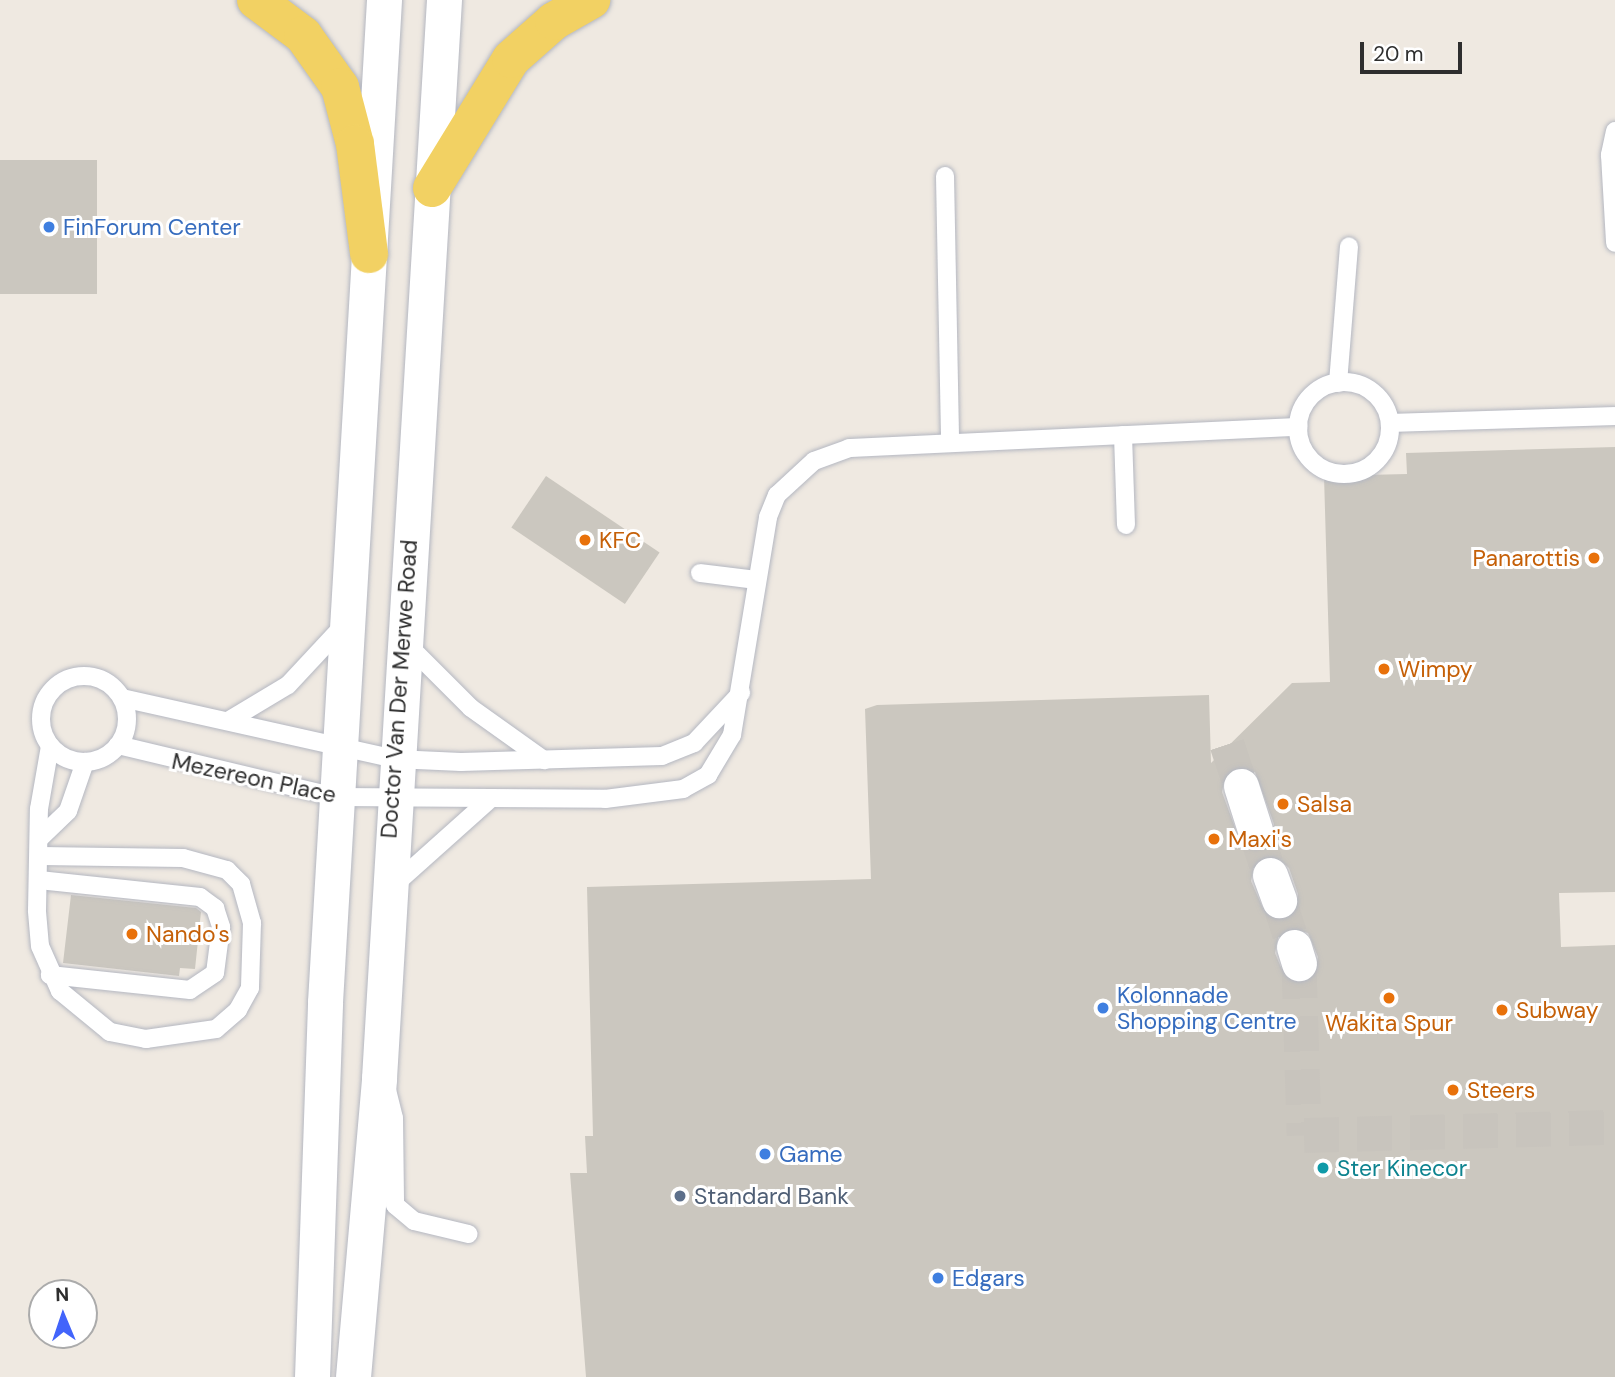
<!DOCTYPE html>
<html>
<head>
<meta charset="utf-8">
<style>
	body { margin:0 }
	#map { position:relative; width:1615px; height:1377px; overflow:hidden; background:#efe9e1; font-family:"DM Sans",sans-serif }
	div>[style] { position:absolute }
	.building>* { inset:0; background:#cbc7bf; transform-origin:0 0 }
	.street-tunnel>* { height:35px; margin-top:-17.5px; transform-origin:0; background:repeating-linear-gradient(90deg,#c8c4bd 0 35px,transparent 0 53px) }
	.roads { filter:drop-shadow(0 0 2px #b4b7c1) drop-shadow(0 0 2px #b4b7c1) }
	.lane>* { height:18px; margin:-9px; padding:0 9px; transform-origin:9px; border-radius:9px; background:#fff }
	.lane>.ring { margin:-9px; padding:0; box-sizing:content-box; background:none; border:18px solid #fff; border-radius:50% }
	.street>* { height:35px; margin:-17.5px; padding:0 17.5px; transform-origin:17.5px; border-radius:17.5px; background:#fff }
	.primary>* { height:38px; margin:-19px; padding:0 19px; transform-origin:19px; border-radius:19px; background:#f2d163 }
	.dots>* { width:19px; height:19px; translate:-50% -50%; box-sizing:border-box; border:4px solid #fff; border-radius:50% }
	span { translate:-50% -50%; white-space:nowrap; text-align:center; line-height:1.15; -webkit-text-stroke:6px #fff; paint-order:stroke }
	.shop-label { font-size:23px; color:#366cbe }
	.left { translate:0 -50%; text-align:left }
	.food-label { font-size:23px; color:#c56008 }
	.right { translate:-100% -50%; text-align:right }
	.street-label { font-size:23px; color:#2e2e2e }
	.culture-label { font-size:23px; color:#0d838f }
	.service-label { font-size:23px; color:#4e5e75 }
	.north { position:absolute; left:28px; top:1279px; width:70px; height:70px; box-sizing:border-box; background:#fff; border:2px solid #ababab; border-radius:50%; rotate:358deg; font-size:19px; font-weight:700; line-height:28px; text-align:center; color:#2e2e2e }
	.north::after { content:''; display:block; margin:auto; width:24px; height:32px; background:#4264fb; clip-path:polygon(50% 0,100% 100%,50% 72%,0 100%) }
	.scale { position:absolute; left:1360px; top:42px; width:102px; height:32px; box-sizing:border-box; border:4px solid #2e2e2e; border-top:0; padding-left:9px; font-size:21px; line-height:24px; white-space:nowrap; color:#2e2e2e; -webkit-text-stroke:5px #fff; paint-order:stroke }
</style>
</head>
<body>
<div id="map">
	<div class="building">
		<i style="left:97px;top:160px;width:134px;height:97px;rotate:90deg"></i>
		<i style="clip-path:polygon(evenodd,1615px 447px,1615px 892px,1559px 893px,1561px 947px,1615px 945px,1615px 1377px,586px 1377px,570px 1173px,587px 1173px,585px 1136px,593px 1136px,587px 887px,871px 879px,865px 709px,877px 705px,1209px 695px,1211px 763px,1292px 683px,1330px 682px,1324px 476px,1407px 474px,1406px 453px,1615px 447px,1236px 767px,1255px 772px,1274px 824px,1270px 843px,1260px 849px,1241px 844px,1222px 792px,1226px 773px,1236px 767px,1615px 447px,1274px 855px,1289px 868px,1298px 894px,1295px 912px,1285px 919px,1266px 915px,1251px 881px,1255px 862px,1274px 855px,1615px 447px,1289px 928px,1308px 933px,1318px 957px,1314px 976px,1304px 982px,1285px 977px,1275px 953px,1279px 934px,1289px 928px)"></i>
		<i style="left:546px;top:476px;width:137px;height:62px;rotate:34deg"></i>
		<i style="clip-path:polygon(71px 895px,196px 908px,201px 912px,195px 969px,180px 968px,179px 976px,63px 963px)"></i>
	</div>
	<div class="street-tunnel">
		<i style="left:1227px;top:744px;width:44px;rotate:71.6deg"></i>
		<i style="left:1255px;top:830px;width:47px;rotate:71.6deg"></i>
		<i style="left:1279px;top:900px;width:49px;rotate:72.3deg"></i>
		<i style="left:1299px;top:963px;width:172px;rotate:88.3deg"></i>
		<i style="left:1304px;top:1135px;width:311px;rotate:-1.5deg"></i>
	</div>
	<div class="roads">
		<div class="lane">
			<i style="left:1615px;top:131px;width:25px;rotate:102deg"></i>
			<i style="left:1610px;top:155px;width:88px;rotate:86.7deg"></i>
			<i style="left:945px;top:176px;width:267px;rotate:88.9deg"></i>
			<i class="ring" style="left:1298px;top:382px;width:74px;height:74px"></i>
			<i style="left:1338px;top:383px;width:137px;rotate:-85.4deg"></i>
			<i style="left:1390px;top:423px;width:225px;rotate:-1.8deg"></i>
			<i style="left:1123px;top:435px;width:90px;rotate:88.1deg"></i>
			<i style="left:700px;top:573px;width:56px;rotate:7.1deg"></i>
			<i style="left:405px;top:642px;width:93px;rotate:45deg"></i>
			<i style="left:471px;top:708px;width:90px;rotate:35.5deg"></i>
			<i class="ring" style="left:41px;top:676px;width:68px;height:68px"></i>
			<i style="left:122px;top:698px;width:280px;rotate:12.6deg"></i>
			<i style="left:395px;top:759px;width:66px;rotate:2.6deg"></i>
			<i style="left:461px;top:762px;width:201px;rotate:-1.7deg"></i>
			<i style="left:662px;top:756px;width:35px;rotate:-22deg"></i>
			<i style="left:694px;top:743px;width:69px;rotate:-46.8deg"></i>
			<i style="left:228px;top:721px;width:70px;rotate:-31deg"></i>
			<i style="left:288px;top:685px;width:81px;rotate:-47deg"></i>
			<i style="left:118px;top:745px;width:225px;rotate:13.4deg"></i>
			<i style="left:337px;top:797px;width:268px;rotate:0.4deg"></i>
			<i style="left:605px;top:799px;width:79px;rotate:-7.3deg"></i>
			<i style="left:683px;top:789px;width:29px;rotate:-29deg"></i>
			<i style="left:708px;top:775px;width:47px;rotate:-59deg"></i>
			<i style="left:732px;top:735px;width:221px;rotate:-80.6deg"></i>
			<i style="left:768px;top:517px;width:24px;rotate:-68deg"></i>
			<i style="left:777px;top:495px;width:50px;rotate:-42.6deg"></i>
			<i style="left:814px;top:461px;width:37px;rotate:-20deg"></i>
			<i style="left:849px;top:448px;width:450px;rotate:-2.7deg"></i>
			<i style="left:40px;top:838px;width:39px;rotate:-44deg"></i>
			<i style="left:68px;top:811px;width:52px;rotate:-70.9deg"></i>
			<i style="left:40px;top:856px;width:143px;rotate:0.8deg"></i>
			<i style="left:183px;top:858px;width:46px;rotate:15.3deg"></i>
			<i style="left:227px;top:870px;width:20px;rotate:45deg"></i>
			<i style="left:241px;top:884px;width:41px;rotate:74.2deg"></i>
			<i style="left:252px;top:923px;width:65px;rotate:91.8deg"></i>
			<i style="left:250px;top:988px;width:25px;rotate:119deg"></i>
			<i style="left:238px;top:1010px;width:29px;rotate:139deg"></i>
			<i style="left:216px;top:1029px;width:71px;rotate:171.9deg"></i>
			<i style="left:146px;top:1039px;width:37px;rotate:-169deg"></i>
			<i style="left:110px;top:1032px;width:65px;rotate:-140.6deg"></i>
			<i style="left:60px;top:991px;width:49px;rotate:-114deg"></i>
			<i style="left:40px;top:946px;width:36px;rotate:-95deg"></i>
			<i style="left:37px;top:910px;width:101px;rotate:-88.9deg"></i>
			<i style="left:39px;top:809px;width:64px;rotate:-80.1deg"></i>
			<i style="left:39px;top:880px;width:162px;rotate:6deg"></i>
			<i style="left:200px;top:897px;width:19px;rotate:36deg"></i>
			<i style="left:215px;top:908px;width:20px;rotate:72deg"></i>
			<i style="left:221px;top:927px;width:46px;rotate:97.4deg"></i>
			<i style="left:215px;top:973px;width:30px;rotate:146deg"></i>
			<i style="left:190px;top:990px;width:141px;rotate:-173.9deg"></i>
			<i style="left:394px;top:885px;width:126px;rotate:-41.8deg"></i>
			<i style="left:387px;top:1090px;width:29px;rotate:76deg"></i>
			<i style="left:394px;top:1118px;width:87px;rotate:89.3deg"></i>
			<i style="left:395px;top:1205px;width:25px;rotate:40deg"></i>
			<i style="left:414px;top:1221px;width:56px;rotate:13.5deg"></i>
		</div>
		<div class="street">
			<i style="left:1241px;top:786px;width:46px;rotate:72.3deg"></i>
			<i style="left:1270px;top:875px;width:27px;rotate:70deg"></i>
			<i style="left:1294px;top:947px;width:17px;rotate:73deg"></i>
			<i style="left:312px;top:1377px;width:375px;rotate:-88deg"></i>
			<i style="left:325px;top:1002px;width:1004px;rotate:-86.63deg"></i>
			<i style="left:353px;top:1377px;width:300px;rotate:-85deg"></i>
			<i style="left:379px;top:1078px;width:1080px;rotate:-86.55deg"></i>
		</div>
		<div class="primary">
			<i style="left:256px;top:0;width:59px;rotate:36.7deg"></i>
			<i style="left:303px;top:35px;width:64px;rotate:54.6deg"></i>
			<i style="left:340px;top:87px;width:59px;rotate:75.3deg"></i>
			<i style="left:355px;top:144px;width:111px;rotate:82.7deg"></i>
			<i style="left:432px;top:188px;width:151px;rotate:-58.5deg"></i>
			<i style="left:511px;top:59px;width:57px;rotate:-41.5deg"></i>
			<i style="left:554px;top:21px;width:43px;rotate:-29.6deg"></i>
		</div>
	</div>
	<div class="dots">
		<i style="left:49px;top:227px;background:#3f7fe0"></i>
		<i style="left:585px;top:540px;background:#e8710a"></i>
		<i style="left:1594px;top:558px;background:#e8710a"></i>
		<i style="left:1384px;top:669px;background:#e8710a"></i>
		<i style="left:1283px;top:804px;background:#e8710a"></i>
		<i style="left:1214px;top:839px;background:#e8710a"></i>
		<i style="left:132px;top:934px;background:#e8710a"></i>
		<i style="left:1389px;top:998px;background:#e8710a"></i>
		<i style="left:1103px;top:1008px;background:#3f7fe0"></i>
		<i style="left:1502px;top:1010px;background:#e8710a"></i>
		<i style="left:1453px;top:1090px;background:#e8710a"></i>
		<i style="left:765px;top:1154px;background:#3f7fe0"></i>
		<i style="left:1323px;top:1168px;background:#0f9aa8"></i>
		<i style="left:680px;top:1196px;background:#5c6f8a"></i>
		<i style="left:938px;top:1278px;background:#3f7fe0"></i>
	</div>
	<div class="shop-label">
		<span class="left" style="left:63px;top:227px">FinForum Center</span>
		<span class="left" style="left:1117px;top:1008px">Kolonnade<br>Shopping Centre</span>
		<span class="left" style="left:779px;top:1154px">Game</span>
		<span class="left" style="left:952px;top:1278px">Edgars</span>
	</div>
	<div class="food-label">
		<span class="left" style="left:599px;top:540px">KFC</span>
		<span class="right" style="left:1580px;top:558px">Panarottis</span>
		<span class="left" style="left:1398px;top:669px">Wimpy</span>
		<span class="left" style="left:1297px;top:804px">Salsa</span>
		<span class="left" style="left:1228px;top:839px">Maxi's</span>
		<span class="left" style="left:146px;top:934px">Nando's</span>
		<span class="left" style="left:1516px;top:1010px">Subway</span>
		<span style="left:1389px;top:1023px">Wakita Spur</span>
		<span class="left" style="left:1467px;top:1090px">Steers</span>
	</div>
	<div class="street-label">
		<span style="left:399px;top:689px;rotate:-86deg">Doctor Van Der Merwe Road</span>
		<span style="left:254px;top:778px;rotate:12deg">Mezereon Place</span>
	</div>
	<div class="culture-label">
		<span class="left" style="left:1337px;top:1168px">Ster Kinecor</span>
	</div>
	<div class="service-label">
		<span class="left" style="left:694px;top:1196px">Standard Bank</span>
	</div>
	<div class="north">N</div>
	<div class="scale">20 m</div>
</div>
</body>
</html>
